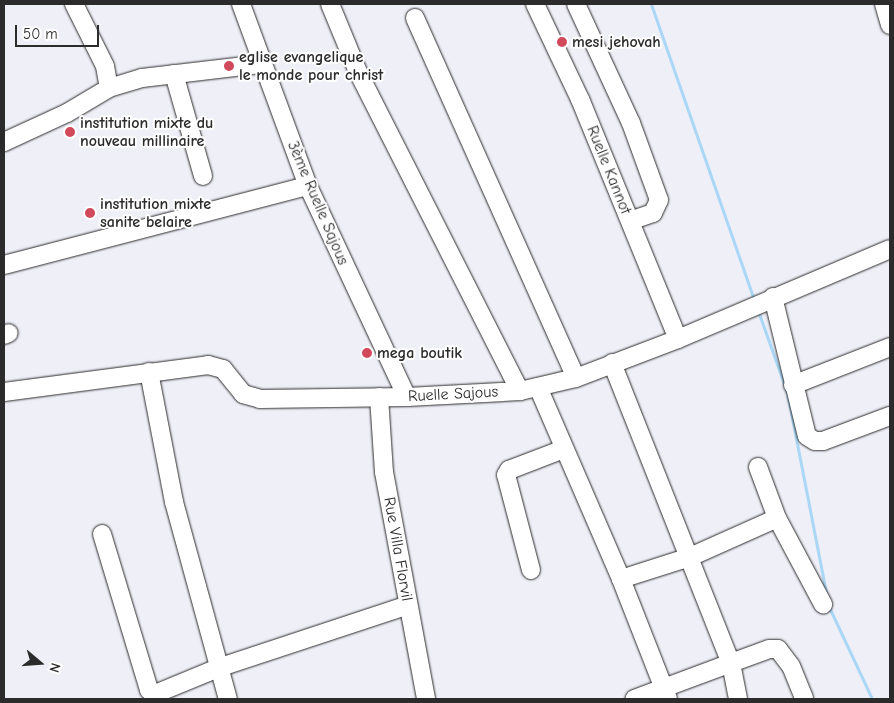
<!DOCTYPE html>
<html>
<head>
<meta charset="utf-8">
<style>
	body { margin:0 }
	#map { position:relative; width:894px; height:703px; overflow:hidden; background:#efeff8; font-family:"Comic Neue",sans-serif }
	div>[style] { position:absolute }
	.stream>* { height:3px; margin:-1.5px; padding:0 1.5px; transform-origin:1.5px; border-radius:1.5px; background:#aad7f6 }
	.roads { filter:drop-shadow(0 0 1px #2b2b2b) drop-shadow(0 0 1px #2b2b2b) }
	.minor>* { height:18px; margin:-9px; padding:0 9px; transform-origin:9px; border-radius:9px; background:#fff }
	.dots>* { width:14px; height:14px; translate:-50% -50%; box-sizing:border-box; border:2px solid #fff; border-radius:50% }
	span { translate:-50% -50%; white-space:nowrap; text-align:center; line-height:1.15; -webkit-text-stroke:4px #fff; paint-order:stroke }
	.poi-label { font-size:16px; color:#2b2b2b; font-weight:700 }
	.left { translate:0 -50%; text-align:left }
	.street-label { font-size:16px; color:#2b2b2b }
	.frame { position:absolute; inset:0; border:5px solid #2b2b2b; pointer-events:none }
	.north { position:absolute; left:15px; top:638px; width:50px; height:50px; -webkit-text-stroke:4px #fff; paint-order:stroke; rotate:108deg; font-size:14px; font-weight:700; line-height:20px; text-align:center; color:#2b2b2b }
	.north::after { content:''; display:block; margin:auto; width:18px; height:22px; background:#2b2b2b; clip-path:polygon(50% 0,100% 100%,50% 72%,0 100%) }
	.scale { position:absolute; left:15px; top:25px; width:84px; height:22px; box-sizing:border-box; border:2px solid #2b2b2b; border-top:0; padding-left:6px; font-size:15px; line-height:18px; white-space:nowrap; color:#2b2b2b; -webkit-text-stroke:4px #fff; paint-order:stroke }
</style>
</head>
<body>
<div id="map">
	<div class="stream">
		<i style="left:651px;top:4px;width:313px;rotate:70.8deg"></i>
		<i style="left:758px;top:311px;width:86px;rotate:70.3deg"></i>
		<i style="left:787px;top:392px;width:205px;rotate:79deg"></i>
		<i style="left:829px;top:607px;width:102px;rotate:64.9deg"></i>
	</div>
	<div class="roads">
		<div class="minor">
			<i style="left:74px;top:4px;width:69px;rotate:63.4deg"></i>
			<i style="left:105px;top:66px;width:22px;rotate:80deg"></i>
			<i style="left:241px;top:4px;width:194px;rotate:69.8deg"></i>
			<i style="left:308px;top:186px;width:233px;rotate:64.9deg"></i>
			<i style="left:330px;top:4px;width:74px;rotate:67.6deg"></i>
			<i style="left:358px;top:72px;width:358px;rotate:63.1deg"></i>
			<i style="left:535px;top:4px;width:105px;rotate:64.7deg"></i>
			<i style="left:580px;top:99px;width:259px;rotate:67.8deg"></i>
			<i style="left:576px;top:4px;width:131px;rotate:65.2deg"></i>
			<i style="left:631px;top:123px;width:82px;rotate:70deg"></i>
			<i style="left:659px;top:200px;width:14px;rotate:115deg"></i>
			<i style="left:653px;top:213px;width:24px;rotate:161deg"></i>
			<i style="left:884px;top:4px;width:22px;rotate:74deg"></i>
			<i style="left:415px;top:18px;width:394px;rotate:65.9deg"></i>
			<i style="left:174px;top:74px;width:106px;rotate:74.1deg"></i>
			<i style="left:4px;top:142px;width:69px;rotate:-24.7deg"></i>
			<i style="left:67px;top:113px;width:49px;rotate:-30.8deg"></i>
			<i style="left:109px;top:88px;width:34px;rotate:-17deg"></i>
			<i style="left:142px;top:78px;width:121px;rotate:-6.7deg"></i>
			<i style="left:4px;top:265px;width:314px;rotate:-14.6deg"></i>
			<i style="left:773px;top:297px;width:143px;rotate:76.3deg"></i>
			<i style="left:807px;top:436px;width:9px;rotate:32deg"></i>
			<i style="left:815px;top:441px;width:8px"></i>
			<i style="left:823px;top:441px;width:72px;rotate:-20.5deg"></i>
			<i style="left:4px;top:335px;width:5px;rotate:-22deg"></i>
			<i style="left:612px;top:363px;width:323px;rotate:68.4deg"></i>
			<i style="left:731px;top:663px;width:103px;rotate:159.6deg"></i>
			<i style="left:149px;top:372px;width:132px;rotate:79.1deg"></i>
			<i style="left:174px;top:502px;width:204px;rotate:74.7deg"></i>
			<i style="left:793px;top:385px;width:104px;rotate:-21.4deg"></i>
			<i style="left:538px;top:387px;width:209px;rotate:66.6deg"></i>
			<i style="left:621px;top:579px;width:129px;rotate:68.6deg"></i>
			<i style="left:4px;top:392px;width:206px;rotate:-7.5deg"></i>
			<i style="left:208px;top:365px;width:16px;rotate:15deg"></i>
			<i style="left:223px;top:369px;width:32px;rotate:51deg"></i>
			<i style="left:243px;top:394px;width:18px;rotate:16deg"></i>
			<i style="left:260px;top:399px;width:147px;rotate:-0.8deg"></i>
			<i style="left:407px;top:397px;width:113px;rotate:-3deg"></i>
			<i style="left:520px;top:391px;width:57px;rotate:-13.1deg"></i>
			<i style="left:576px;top:378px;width:109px;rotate:-20.9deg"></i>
			<i style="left:678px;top:339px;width:230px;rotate:-23deg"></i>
			<i style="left:379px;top:397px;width:75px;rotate:86.2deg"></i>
			<i style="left:384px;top:472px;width:231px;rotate:79.5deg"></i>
			<i style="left:758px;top:467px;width:54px;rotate:69.6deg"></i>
			<i style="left:777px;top:518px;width:98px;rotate:61.9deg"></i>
			<i style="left:102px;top:534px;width:163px;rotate:73.2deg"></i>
			<i style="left:149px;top:690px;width:7px;rotate:34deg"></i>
			<i style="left:155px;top:694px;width:68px;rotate:-22.4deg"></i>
			<i style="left:218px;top:668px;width:200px;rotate:-18.3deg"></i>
			<i style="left:531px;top:570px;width:98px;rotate:-104.7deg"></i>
			<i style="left:506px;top:475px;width:6px;rotate:-59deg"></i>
			<i style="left:509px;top:470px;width:59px;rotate:-20.9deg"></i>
			<i style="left:621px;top:579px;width:72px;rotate:-17.7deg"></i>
			<i style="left:690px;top:557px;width:95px;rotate:-24.1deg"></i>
			<i style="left:731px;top:663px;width:40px;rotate:-20.2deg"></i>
			<i style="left:769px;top:649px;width:9px"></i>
			<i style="left:778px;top:649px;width:21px;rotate:53deg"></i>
			<i style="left:791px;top:666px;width:35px;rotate:68deg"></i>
			<i style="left:731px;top:663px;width:37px;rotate:79deg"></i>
		</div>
	</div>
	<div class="dots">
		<i style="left:562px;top:42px;background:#d1495b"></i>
		<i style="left:229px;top:66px;background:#d1495b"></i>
		<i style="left:70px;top:132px;background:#d1495b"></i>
		<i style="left:90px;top:213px;background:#d1495b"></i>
		<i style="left:367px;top:353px;background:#d1495b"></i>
	</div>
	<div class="poi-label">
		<span class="left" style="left:572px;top:42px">mesi jehovah</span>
		<span class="left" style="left:239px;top:66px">eglise evangelique<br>le monde pour christ</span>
		<span class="left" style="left:80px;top:132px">institution mixte du<br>nouveau millinaire</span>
		<span class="left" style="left:100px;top:213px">institution mixte<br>sanite belaire</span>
		<span class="left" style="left:377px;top:353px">mega boutik</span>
	</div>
	<div class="street-label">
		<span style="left:609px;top:170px;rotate:68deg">Ruelle Kannot</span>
		<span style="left:318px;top:203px;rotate:67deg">3ème Ruelle Sajous</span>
		<span style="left:453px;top:394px;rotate:-3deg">Ruelle Sajous</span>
		<span style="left:398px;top:549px;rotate:80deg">Rue Villa Florvil</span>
	</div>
	<div class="frame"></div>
	<div class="north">N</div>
	<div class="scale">50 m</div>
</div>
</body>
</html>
